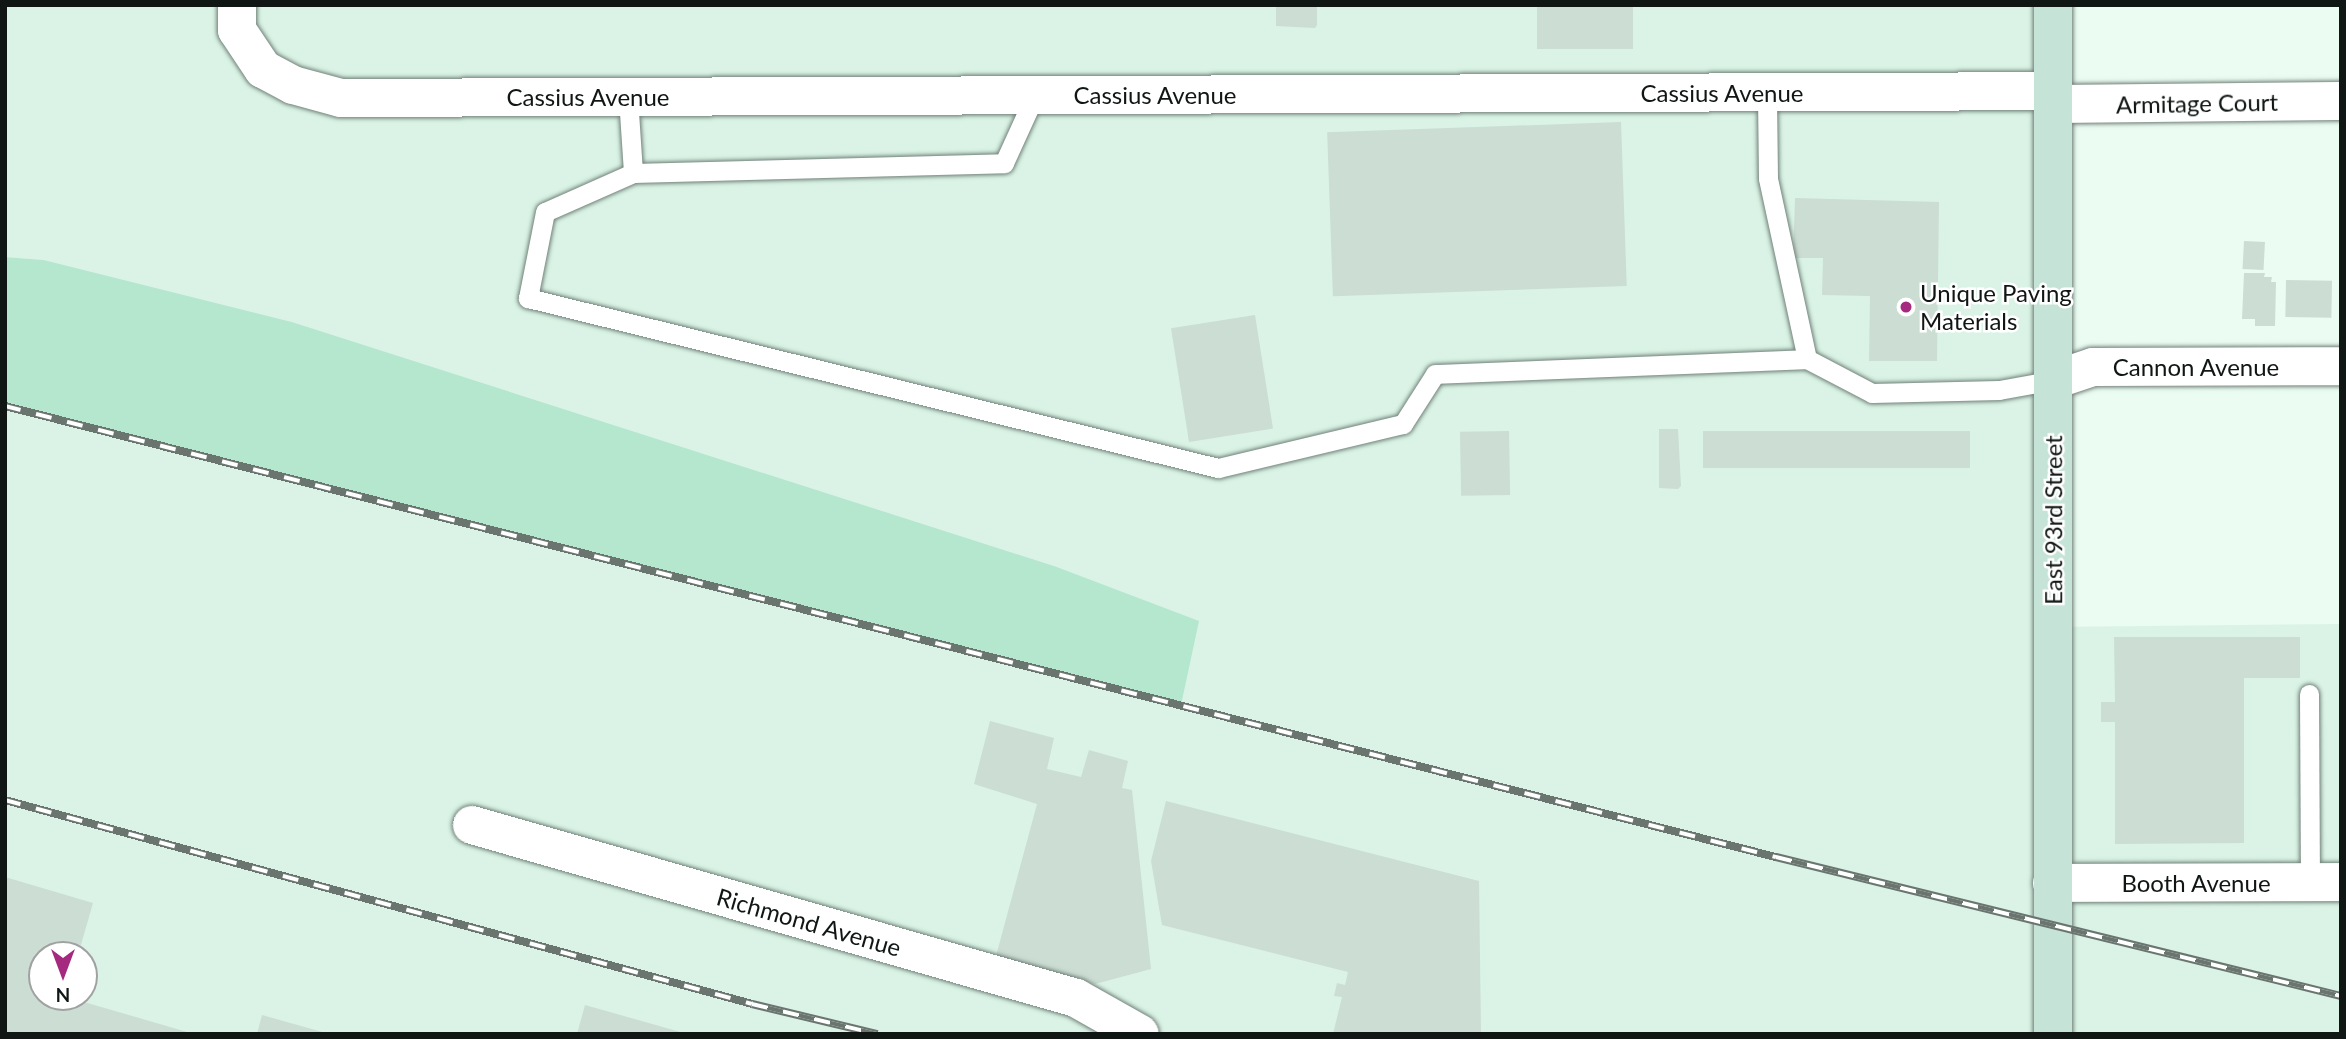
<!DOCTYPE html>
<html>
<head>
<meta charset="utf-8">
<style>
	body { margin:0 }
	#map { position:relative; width:2346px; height:1039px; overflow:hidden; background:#ebfcf3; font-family:Lato,sans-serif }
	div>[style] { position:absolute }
	.built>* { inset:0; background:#daf3e6 }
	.green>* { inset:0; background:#b4e7ce }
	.building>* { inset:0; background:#ccddd4; transform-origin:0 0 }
	.roads { filter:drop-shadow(0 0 2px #718179) drop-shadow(0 0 2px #718179) }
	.service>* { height:19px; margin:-9.5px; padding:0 9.5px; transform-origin:9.5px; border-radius:9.5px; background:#fff }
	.minor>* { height:38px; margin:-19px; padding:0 19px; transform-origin:19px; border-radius:19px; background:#fff }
	.secondary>* { height:38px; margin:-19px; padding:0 19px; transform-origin:19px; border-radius:19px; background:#c6e3d7 }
	.rail>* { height:8px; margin-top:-4px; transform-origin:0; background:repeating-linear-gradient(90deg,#fff 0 16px,#6b7570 0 32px); box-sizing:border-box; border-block:2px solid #6b7570 }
	.dots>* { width:19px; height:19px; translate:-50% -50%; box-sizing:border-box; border:4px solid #fff; border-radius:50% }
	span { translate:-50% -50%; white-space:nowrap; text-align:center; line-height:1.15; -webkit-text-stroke:5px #fff; paint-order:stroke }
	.street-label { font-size:24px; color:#101613 }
	.poi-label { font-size:24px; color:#101613 }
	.left { translate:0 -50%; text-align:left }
	.frame { position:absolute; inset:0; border:7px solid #101613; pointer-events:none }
	.north { position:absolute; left:28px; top:941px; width:70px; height:70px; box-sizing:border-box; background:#fff; border:2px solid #9fa2a1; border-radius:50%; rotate:180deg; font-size:19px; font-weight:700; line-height:28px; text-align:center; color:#101613 }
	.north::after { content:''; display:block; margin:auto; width:24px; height:32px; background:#a52a7f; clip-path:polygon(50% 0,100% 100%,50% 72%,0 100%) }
</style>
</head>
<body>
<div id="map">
	<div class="built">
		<i style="clip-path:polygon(evenodd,5px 5px,2053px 5px,2053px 627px,2341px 624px,2341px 1034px,5px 1034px,5px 406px,551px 545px,1054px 566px,292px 322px,44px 260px,5px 257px,5px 5px,42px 955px,84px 955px,84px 997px,42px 997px,42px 955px)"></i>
	</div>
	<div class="green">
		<i style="clip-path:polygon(5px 257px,44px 260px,292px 322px,1054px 566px,1199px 621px,1181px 705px,5px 406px)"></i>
	</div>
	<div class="building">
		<i style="clip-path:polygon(1276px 5px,1317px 5px,1317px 25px,1315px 28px,1276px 26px)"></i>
		<i style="left:1537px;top:5px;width:96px;height:44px"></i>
		<i style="left:1621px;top:122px;width:164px;height:294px;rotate:88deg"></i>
		<i style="clip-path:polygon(1795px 198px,1939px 202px,1937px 361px,1869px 361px,1870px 296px,1822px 295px,1823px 258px,1793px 258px)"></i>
		<i style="left:2244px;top:241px;width:21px;height:28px;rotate:3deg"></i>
		<i style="clip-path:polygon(2244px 273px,2265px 273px,2264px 277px,2272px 277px,2271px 282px,2276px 282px,2275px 326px,2255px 326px,2255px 319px,2242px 319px)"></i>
		<i style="left:2286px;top:280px;width:46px;height:37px;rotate:1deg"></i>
		<i style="left:1255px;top:315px;width:115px;height:85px;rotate:81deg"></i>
		<i style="clip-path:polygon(1659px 429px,1678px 429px,1681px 486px,1678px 489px,1659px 488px)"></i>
		<i style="left:1509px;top:431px;width:64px;height:49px;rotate:89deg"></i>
		<i style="left:1703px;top:431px;width:267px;height:37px"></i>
		<i style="clip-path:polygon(2114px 637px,2300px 637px,2300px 678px,2244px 678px,2244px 843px,2115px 844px,2115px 722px,2101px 722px,2101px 702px,2115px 702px)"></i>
		<i style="clip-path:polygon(990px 721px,1054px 738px,1047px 769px,1081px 777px,1089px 750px,1128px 761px,1122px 788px,1132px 790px,1151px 969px,1095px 984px,996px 956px,1037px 804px,974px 784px)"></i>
		<i style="clip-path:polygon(1166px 801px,1479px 881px,1481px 1034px,1333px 1034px,1342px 997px,1334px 996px,1337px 983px,1345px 985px,1348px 972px,1162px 925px,1151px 861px)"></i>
		<i style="clip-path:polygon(5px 877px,93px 903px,78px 955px,42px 955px,42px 997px,67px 997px,194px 1034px,5px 1034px)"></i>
		<i style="clip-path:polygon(585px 1005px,684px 1033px,684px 1034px,577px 1034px)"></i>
		<i style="clip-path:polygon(262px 1015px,326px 1033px,326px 1034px,257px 1034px)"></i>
	</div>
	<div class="roads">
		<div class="service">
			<i style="left:628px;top:97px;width:76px;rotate:86.2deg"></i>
			<i style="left:633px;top:173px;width:96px;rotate:156.1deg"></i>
			<i style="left:545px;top:212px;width:88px;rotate:101.2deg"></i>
			<i style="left:528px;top:298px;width:711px;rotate:13.84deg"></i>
			<i style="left:1218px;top:468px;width:190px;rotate:-13.4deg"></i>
			<i style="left:1403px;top:424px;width:59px;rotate:-57.4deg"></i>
			<i style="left:1435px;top:374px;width:372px;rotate:-2.3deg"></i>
			<i style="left:1807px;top:359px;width:185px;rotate:-102.2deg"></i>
			<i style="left:1768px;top:178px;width:86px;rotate:-90.7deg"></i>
			<i style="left:633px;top:173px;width:371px;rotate:-1.5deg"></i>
			<i style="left:1004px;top:163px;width:75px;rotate:-65.5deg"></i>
			<i style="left:1807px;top:359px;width:73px;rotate:27.6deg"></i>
			<i style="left:1872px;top:393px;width:127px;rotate:-1.4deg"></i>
			<i style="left:1999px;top:390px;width:56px;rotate:-10.3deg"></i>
			<i style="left:2309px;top:694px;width:188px;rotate:89.7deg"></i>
		</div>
		<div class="minor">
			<i style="left:237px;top:5px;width:25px;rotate:90deg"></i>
			<i style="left:237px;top:30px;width:47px;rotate:56.3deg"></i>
			<i style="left:263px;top:69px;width:34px;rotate:28deg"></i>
			<i style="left:293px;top:85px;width:50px;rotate:15.2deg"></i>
			<i style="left:341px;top:98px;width:1712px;rotate:-0.23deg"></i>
			<i style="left:2053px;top:104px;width:288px;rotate:-0.6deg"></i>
			<i style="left:2054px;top:380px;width:41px;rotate:-18.4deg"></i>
			<i style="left:2093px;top:367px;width:248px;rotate:-0.2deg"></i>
			<i style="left:472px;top:825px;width:628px;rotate:15.98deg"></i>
			<i style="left:1076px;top:998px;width:73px;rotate:29.4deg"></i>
			<i style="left:2052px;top:883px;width:289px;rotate:-0.2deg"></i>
		</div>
		<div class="secondary">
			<i style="left:2053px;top:1034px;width:1029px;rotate:-90deg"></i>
		</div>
	</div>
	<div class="rail">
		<i style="left:5px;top:406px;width:1828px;rotate:14.29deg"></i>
		<i style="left:1776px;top:857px;width:582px;rotate:13.82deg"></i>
		<i style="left:5px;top:800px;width:774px;rotate:15.27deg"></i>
		<i style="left:752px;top:1004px;width:129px;rotate:13.5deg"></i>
	</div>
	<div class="dots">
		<i style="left:1906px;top:307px;background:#a52a7f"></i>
	</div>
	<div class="street-label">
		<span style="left:1722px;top:93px">Cassius Avenue</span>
		<span style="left:1155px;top:95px">Cassius Avenue</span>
		<span style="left:588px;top:97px">Cassius Avenue</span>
		<span style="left:2197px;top:103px;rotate:-1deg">Armitage Court</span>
		<span style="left:2196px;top:367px">Cannon Avenue</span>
		<span style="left:2053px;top:520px;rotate:-90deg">East 93rd Street</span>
		<span style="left:2196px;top:883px">Booth Avenue</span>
		<span style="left:809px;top:922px;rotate:16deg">Richmond Avenue</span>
	</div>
	<div class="poi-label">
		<span class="left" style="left:1920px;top:307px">Unique Paving<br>Materials</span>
	</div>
	<div class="frame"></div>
	<div class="north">N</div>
</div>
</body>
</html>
